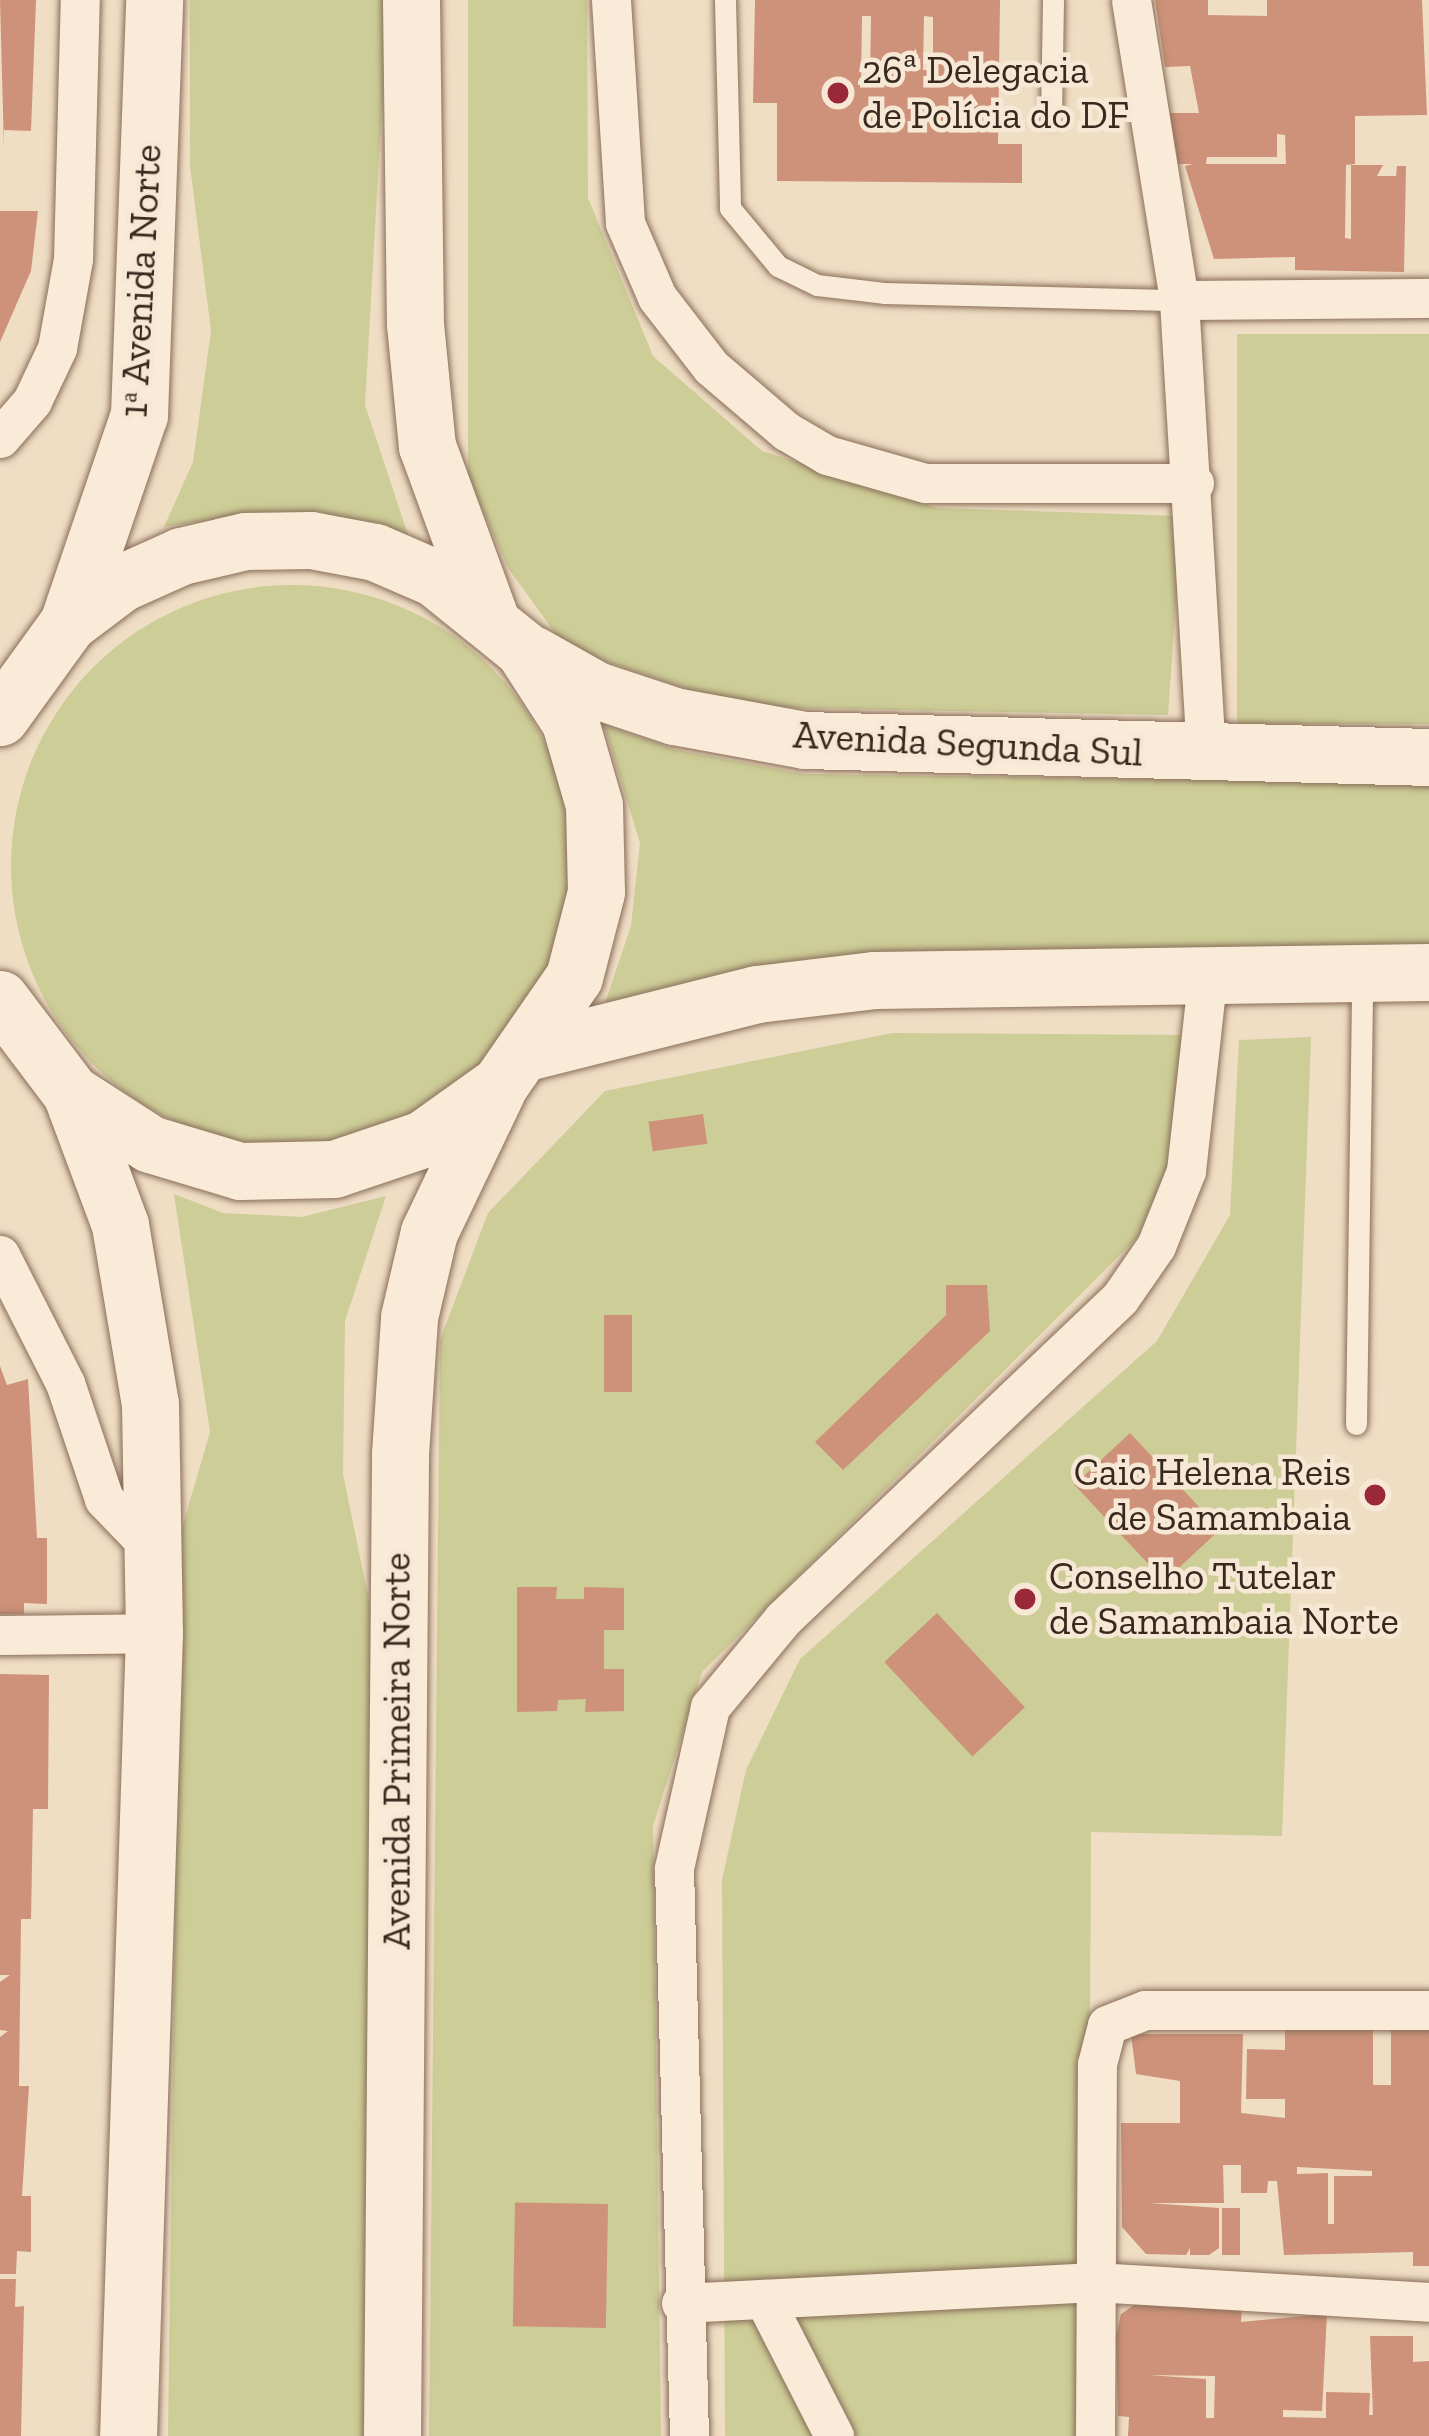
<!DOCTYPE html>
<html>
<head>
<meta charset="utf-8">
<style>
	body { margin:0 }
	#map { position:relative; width:1429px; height:2436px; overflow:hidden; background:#efddc4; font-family:"Zilla Slab",serif }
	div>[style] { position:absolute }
	.green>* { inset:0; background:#cdcd97; transform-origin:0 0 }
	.round { border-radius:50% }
	.building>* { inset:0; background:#cd9279; transform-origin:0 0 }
	.roads { filter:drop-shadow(0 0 3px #8a6e5a) drop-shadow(0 0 3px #8a6e5a) }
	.service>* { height:21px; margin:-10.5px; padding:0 10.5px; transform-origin:10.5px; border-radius:10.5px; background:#f9ebd7 }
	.minor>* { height:39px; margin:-19.5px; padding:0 19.5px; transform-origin:19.5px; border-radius:19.5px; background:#f9ebd7 }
	.secondary>* { height:57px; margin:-28.5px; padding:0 28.5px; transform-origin:28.5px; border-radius:28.5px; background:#f9ebd7 }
	.dots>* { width:33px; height:33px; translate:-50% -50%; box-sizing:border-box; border:6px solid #f6e8d4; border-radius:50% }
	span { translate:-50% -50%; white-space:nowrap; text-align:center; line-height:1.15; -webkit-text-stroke:9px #f6e8d4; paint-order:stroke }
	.poi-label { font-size:39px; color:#39281e }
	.left { translate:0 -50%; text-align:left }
	.right { translate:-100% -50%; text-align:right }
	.street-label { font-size:39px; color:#39281e }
</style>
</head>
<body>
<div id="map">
	<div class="green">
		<i style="clip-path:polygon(190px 0,388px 0,365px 405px,409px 538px,261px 512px,164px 527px,193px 462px,211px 331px,190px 166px)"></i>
		<i style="clip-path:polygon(468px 0,587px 0,588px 198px,653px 356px,762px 451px,938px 508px,1182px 516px,1168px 715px,740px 707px,566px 648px,508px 568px,468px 477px)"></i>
		<i style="left:1237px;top:334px;width:192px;height:390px"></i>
		<i class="round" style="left:11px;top:585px;width:562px;height:562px"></i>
		<i style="clip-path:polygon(604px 725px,677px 750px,804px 774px,1429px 783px,1429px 967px,601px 1015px,631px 926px,640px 843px)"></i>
		<i style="clip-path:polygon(892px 1033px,1184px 1035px,1173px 1159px,1137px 1238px,702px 1672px,653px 1826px,661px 2436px,429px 2436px,440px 1340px,488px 1213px,605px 1091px)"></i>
		<i style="clip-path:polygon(1311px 1037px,1282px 1836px,1091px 1832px,1088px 2436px,725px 2436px,722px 1880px,746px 1770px,800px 1659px,1157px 1341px,1230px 1215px,1239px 1040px)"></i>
		<i style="clip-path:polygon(174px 1194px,223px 1213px,302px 1217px,386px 1196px,345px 1321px,343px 1474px,375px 1630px,371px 2436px,168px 2436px,180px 1535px,210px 1432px)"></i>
	</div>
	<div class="building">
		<i style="clip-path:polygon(0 0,36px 0,31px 131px,4px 130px,4px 149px)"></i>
		<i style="clip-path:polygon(evenodd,755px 0,1000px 0,998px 144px,1022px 144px,1022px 183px,777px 181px,777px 103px,753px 103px,755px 0,862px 16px,871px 16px,870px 83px,861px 84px,862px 16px,755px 0,924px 16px,933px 17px,933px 70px,923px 70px,924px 16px)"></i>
		<i style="clip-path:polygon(evenodd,1155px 0,1208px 0,1208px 15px,1267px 16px,1267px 0,1422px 0,1427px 115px,1355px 116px,1355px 164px,1346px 165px,1345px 238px,1351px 239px,1351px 165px,1383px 165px,1377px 176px,1396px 176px,1397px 166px,1406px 166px,1404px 272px,1295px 270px,1295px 257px,1214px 259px,1185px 166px,1193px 164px,1178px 164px,1170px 113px,1199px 113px,1190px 66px,1165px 67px,1155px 0,1277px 134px,1285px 135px,1286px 164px,1206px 164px,1207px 157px,1277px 157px,1277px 134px)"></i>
		<i style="clip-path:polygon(0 211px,38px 211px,31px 271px,0 342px)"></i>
		<i style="left:703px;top:1114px;width:30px;height:55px;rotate:82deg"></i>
		<i style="clip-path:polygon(946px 1285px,987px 1285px,990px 1331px,843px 1470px,815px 1442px,946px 1315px)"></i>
		<i style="left:604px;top:1315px;width:28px;height:77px"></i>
		<i style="clip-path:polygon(0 1366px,7px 1385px,28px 1379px,37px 1538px,47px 1538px,47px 1604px,24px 1603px,24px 1614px,0 1614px)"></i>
		<i style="left:1130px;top:1433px;width:132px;height:76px;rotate:47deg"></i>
		<i style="clip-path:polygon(517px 1587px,557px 1587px,556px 1599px,584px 1599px,584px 1587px,624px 1588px,624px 1630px,604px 1630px,604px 1669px,624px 1669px,624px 1711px,585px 1712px,586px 1699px,558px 1700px,557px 1711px,517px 1712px)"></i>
		<i style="left:937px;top:1613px;width:129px;height:72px;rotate:47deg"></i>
		<i style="clip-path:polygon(0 1674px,49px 1675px,48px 1809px,33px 1809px,31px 1919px,21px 1919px,19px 2086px,29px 2086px,22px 2196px,31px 2196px,31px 2252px,17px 2251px,16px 2274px,0 2274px,0 2037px,8px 2031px,0 2030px,0 1982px,10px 1975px,0 1975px)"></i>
		<i style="clip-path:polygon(evenodd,1373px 2019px,1373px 2085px,1391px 2085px,1391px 2027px,1429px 2025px,1429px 2266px,1413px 2266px,1413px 2252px,1284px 2255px,1277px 2181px,1268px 2181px,1267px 2193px,1241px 2193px,1241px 2165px,1223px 2165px,1224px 2203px,1149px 2203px,1219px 2208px,1219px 2248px,1209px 2255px,1190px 2255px,1190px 2248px,1186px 2255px,1146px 2254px,1122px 2227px,1121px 2123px,1180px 2123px,1180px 2081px,1136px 2074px,1131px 2034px,1243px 2034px,1241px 2113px,1285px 2118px,1285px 2099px,1246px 2099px,1247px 2049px,1285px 2050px,1285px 2024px,1373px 2019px,1297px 2167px,1372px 2171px,1372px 2176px,1334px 2176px,1334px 2224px,1328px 2224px,1328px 2173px,1297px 2174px,1297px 2167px)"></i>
		<i style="left:608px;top:2204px;width:124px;height:93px;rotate:91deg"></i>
		<i style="left:1222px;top:2208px;width:18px;height:47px"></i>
		<i style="clip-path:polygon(0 2279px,16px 2279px,15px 2307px,24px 2306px,21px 2436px,0 2436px)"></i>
		<i style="clip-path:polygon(evenodd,1137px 2303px,1242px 2304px,1241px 2322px,1327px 2314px,1322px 2411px,1283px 2410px,1283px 2417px,1326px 2418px,1326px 2392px,1370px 2393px,1369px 2415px,1373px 2415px,1370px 2336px,1413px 2336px,1413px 2362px,1429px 2361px,1429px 2436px,1128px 2436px,1129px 2417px,1118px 2416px,1116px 2336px,1121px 2314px,1137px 2303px,1148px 2375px,1215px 2376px,1214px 2418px,1206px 2418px,1206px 2379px,1148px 2375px)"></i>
	</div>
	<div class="roads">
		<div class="service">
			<i style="left:725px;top:0;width:208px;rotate:88.6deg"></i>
			<i style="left:730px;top:208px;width:75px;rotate:50.4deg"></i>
			<i style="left:778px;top:266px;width:43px;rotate:26deg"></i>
			<i style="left:817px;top:285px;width:67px;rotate:6.8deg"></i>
			<i style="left:884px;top:293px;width:295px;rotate:1.4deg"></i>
			<i style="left:1051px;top:116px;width:116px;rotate:-89deg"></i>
			<i style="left:1356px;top:1424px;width:450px;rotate:-89.2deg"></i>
		</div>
		<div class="minor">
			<i style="left:611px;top:0;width:223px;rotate:86.4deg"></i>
			<i style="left:625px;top:223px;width:81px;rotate:66.6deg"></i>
			<i style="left:657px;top:297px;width:88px;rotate:52.4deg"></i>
			<i style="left:711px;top:367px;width:99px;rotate:40.5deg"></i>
			<i style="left:786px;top:431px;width:48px;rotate:30.3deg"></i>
			<i style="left:827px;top:455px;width:102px;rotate:15.9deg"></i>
			<i style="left:925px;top:483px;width:269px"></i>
			<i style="left:1131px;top:0;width:304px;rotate:80.9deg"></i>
			<i style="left:1179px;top:300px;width:456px;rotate:86.6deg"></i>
			<i style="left:1179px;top:300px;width:250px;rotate:-0.5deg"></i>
			<i style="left:0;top:438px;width:49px;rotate:-49.1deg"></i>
			<i style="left:32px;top:401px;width:59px;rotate:-64.7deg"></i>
			<i style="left:57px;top:348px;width:90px;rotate:-79.8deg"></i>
			<i style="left:73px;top:259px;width:259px;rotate:-88.5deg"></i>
			<i style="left:0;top:1255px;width:144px;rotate:63.1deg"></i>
			<i style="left:65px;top:1383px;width:122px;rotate:71.4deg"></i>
			<i style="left:104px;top:1499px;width:71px;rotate:46.1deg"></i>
			<i style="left:0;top:1635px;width:154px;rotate:-0.7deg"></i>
			<i style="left:764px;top:2299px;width:154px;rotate:62.9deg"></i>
			<i style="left:681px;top:2303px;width:415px;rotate:-2.9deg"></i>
			<i style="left:1095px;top:2282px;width:335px;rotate:3.4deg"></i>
			<i style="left:689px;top:2436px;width:568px;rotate:-91.51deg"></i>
			<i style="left:674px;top:1868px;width:165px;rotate:-77.4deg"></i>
			<i style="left:710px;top:1707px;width:114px;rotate:-50.3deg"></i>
			<i style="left:783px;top:1619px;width:465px;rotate:-43.6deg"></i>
			<i style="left:1120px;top:1298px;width:63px;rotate:-55.3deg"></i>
			<i style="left:1156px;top:1246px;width:81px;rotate:-68.2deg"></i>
			<i style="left:1186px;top:1171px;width:199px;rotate:-83.7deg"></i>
			<i style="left:1095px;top:2436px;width:372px;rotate:-89.7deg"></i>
			<i style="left:1097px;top:2064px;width:40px;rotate:-75.6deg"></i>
			<i style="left:1107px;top:2025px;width:41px;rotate:-21.5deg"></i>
			<i style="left:1145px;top:2010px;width:284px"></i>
		</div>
		<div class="secondary">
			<i style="left:411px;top:0;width:324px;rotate:89.3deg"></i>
			<i style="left:415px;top:324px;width:123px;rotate:84.4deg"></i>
			<i style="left:427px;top:446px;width:180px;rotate:69.9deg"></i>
			<i style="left:68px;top:623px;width:220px;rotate:-71.2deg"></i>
			<i style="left:139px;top:415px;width:415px;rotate:-87.9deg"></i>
			<i style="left:532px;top:654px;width:73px;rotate:29.4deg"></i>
			<i style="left:596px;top:690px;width:82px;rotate:18.4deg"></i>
			<i style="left:674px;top:716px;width:133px;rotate:10.4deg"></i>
			<i style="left:805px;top:740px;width:624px;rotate:1.56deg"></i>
			<i style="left:0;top:717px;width:116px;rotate:-54.1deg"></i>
			<i style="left:68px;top:623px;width:66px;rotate:-37deg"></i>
			<i style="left:121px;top:583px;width:66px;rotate:-24.2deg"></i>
			<i style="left:181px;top:556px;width:66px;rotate:-13.2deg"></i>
			<i style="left:245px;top:541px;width:66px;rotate:-0.9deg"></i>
			<i style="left:311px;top:540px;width:65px;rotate:10.6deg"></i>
			<i style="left:375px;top:552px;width:65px;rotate:23.4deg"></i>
			<i style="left:435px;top:578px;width:113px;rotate:38.9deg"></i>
			<i style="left:523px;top:649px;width:87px;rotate:57.2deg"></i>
			<i style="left:570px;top:722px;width:86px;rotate:73.9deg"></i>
			<i style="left:594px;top:805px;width:87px;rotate:88.7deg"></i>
			<i style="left:596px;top:892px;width:88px;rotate:104.5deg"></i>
			<i style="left:574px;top:977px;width:130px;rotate:124.7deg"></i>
			<i style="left:500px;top:1084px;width:95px;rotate:144.5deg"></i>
			<i style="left:423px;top:1139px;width:94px;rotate:161.4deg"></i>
			<i style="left:334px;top:1169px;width:94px;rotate:178.8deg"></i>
			<i style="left:240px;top:1171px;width:94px;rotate:-163.3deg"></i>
			<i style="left:150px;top:1144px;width:94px;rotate:-147.2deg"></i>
			<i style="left:71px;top:1093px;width:118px;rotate:-127.1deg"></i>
			<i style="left:530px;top:1051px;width:234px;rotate:-14.1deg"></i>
			<i style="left:757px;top:994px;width:119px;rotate:-6.8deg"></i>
			<i style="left:875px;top:980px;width:554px;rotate:-0.83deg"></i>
			<i style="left:71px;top:1093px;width:141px;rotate:69.6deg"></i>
			<i style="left:120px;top:1225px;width:181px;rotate:80.5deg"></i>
			<i style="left:150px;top:1404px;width:229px;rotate:89deg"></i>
			<i style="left:154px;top:1633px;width:803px;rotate:91.85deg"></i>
			<i style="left:392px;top:2436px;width:982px;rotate:-89.53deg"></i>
			<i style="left:400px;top:1454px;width:137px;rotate:-86.2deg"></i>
			<i style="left:409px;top:1317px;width:87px;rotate:-76.8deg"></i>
			<i style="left:429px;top:1232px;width:157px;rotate:-64.4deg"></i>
		</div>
	</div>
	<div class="dots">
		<i style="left:838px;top:93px;background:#992937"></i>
		<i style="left:1375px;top:1495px;background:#992937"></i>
		<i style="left:1025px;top:1599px;background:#992937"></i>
	</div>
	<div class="poi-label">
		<span class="left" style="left:862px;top:93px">26ª Delegacia<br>de Polícia do DF</span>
		<span class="right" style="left:1351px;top:1495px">Caic Helena Reis<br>de Samambaia</span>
		<span class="left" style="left:1049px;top:1599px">Conselho Tutelar<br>de Samambaia Norte</span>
	</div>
	<div class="street-label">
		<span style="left:141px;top:281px;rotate:-87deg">1ᵃ Avenida Norte</span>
		<span style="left:968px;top:744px;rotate:3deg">Avenida Segunda Sul</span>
		<span style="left:397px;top:1751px;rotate:-90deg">Avenida Primeira Norte</span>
	</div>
</div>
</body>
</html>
